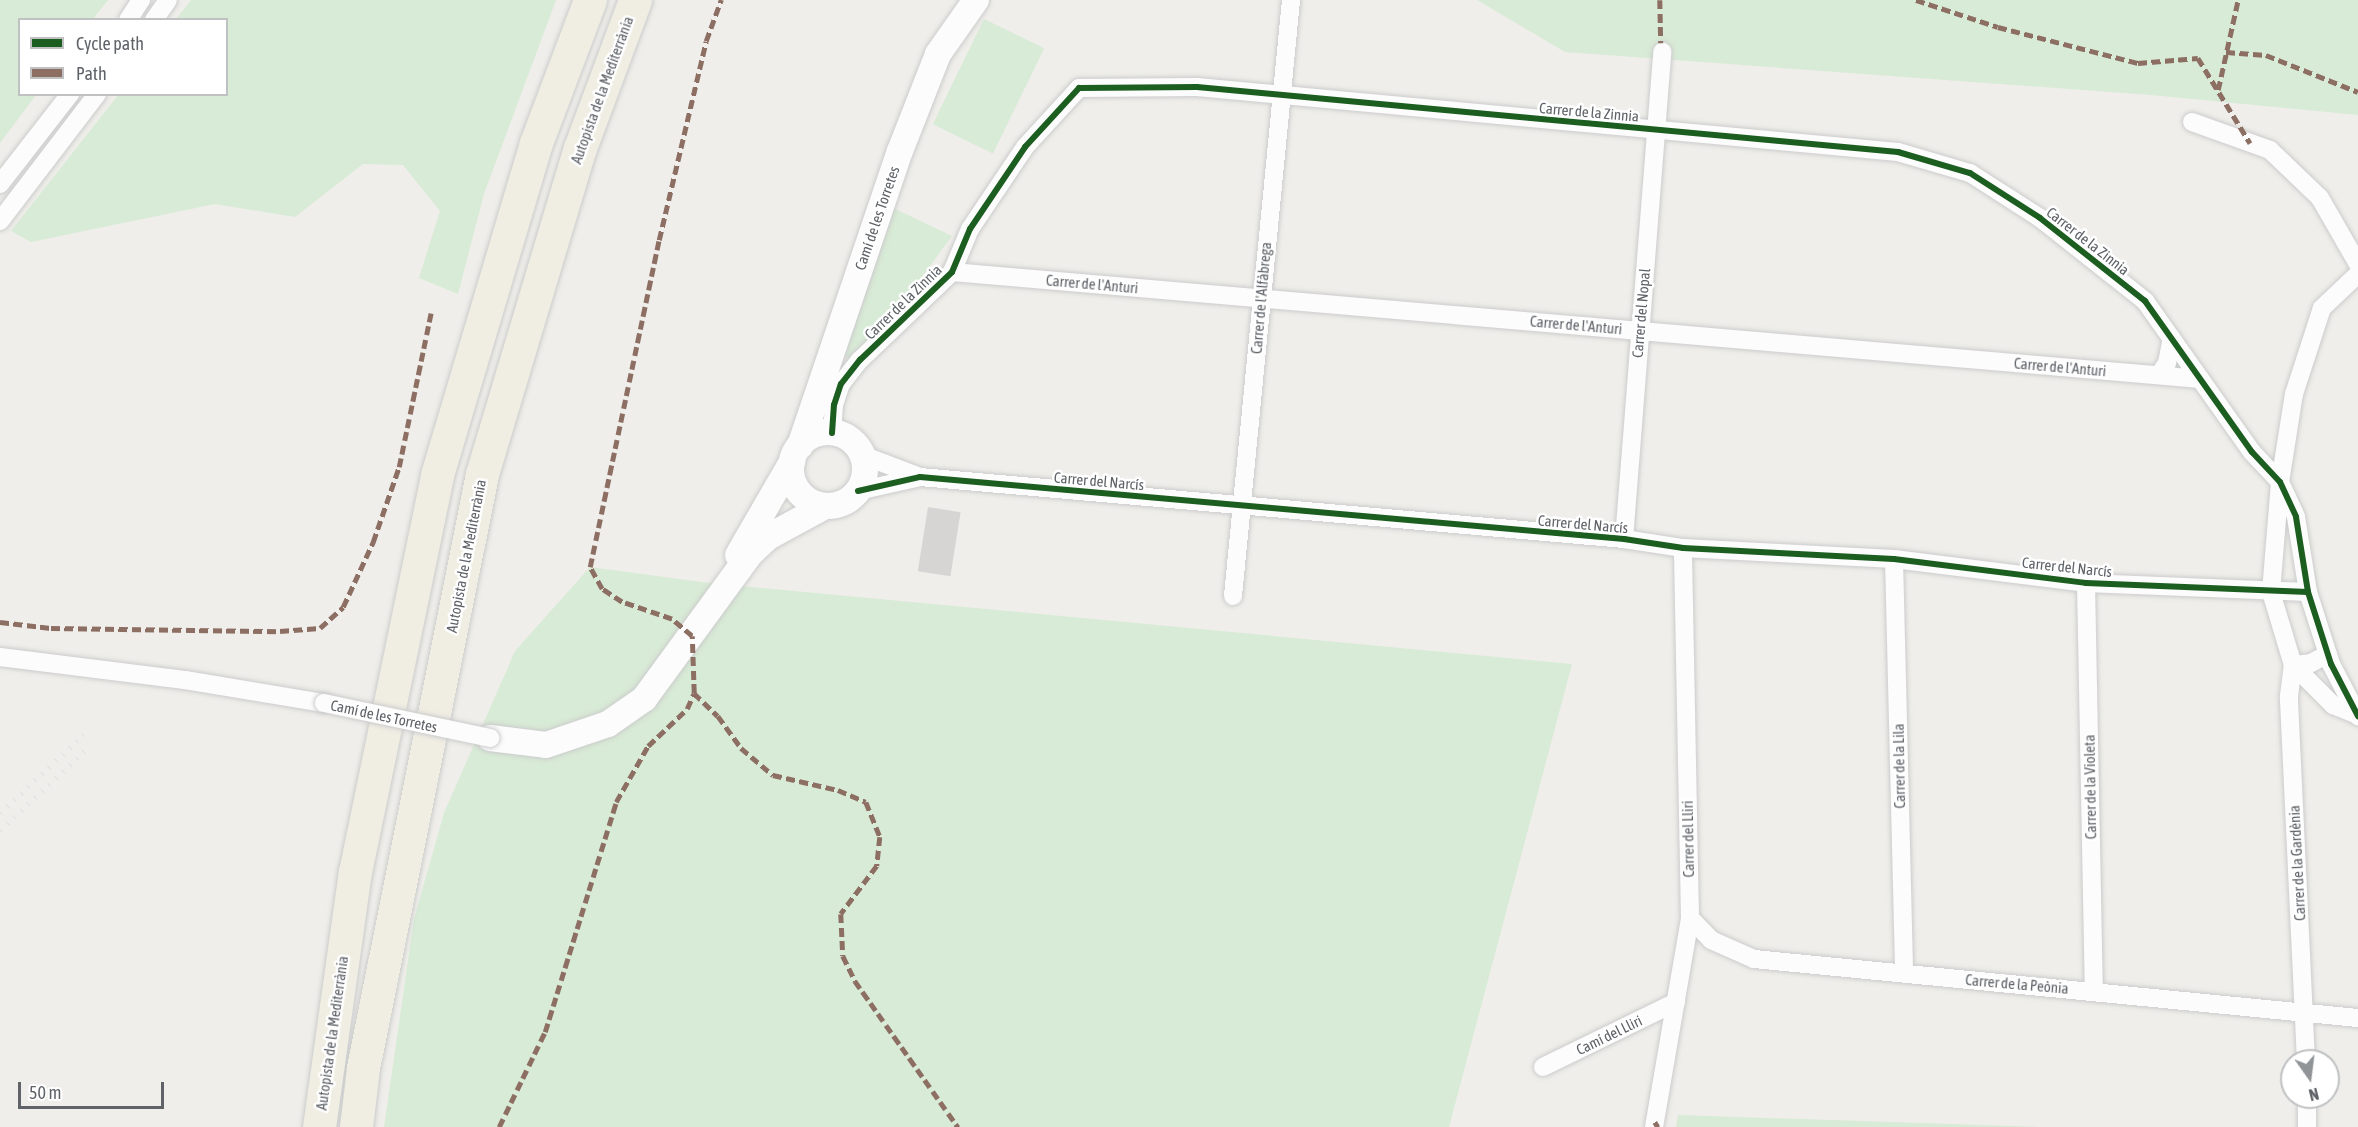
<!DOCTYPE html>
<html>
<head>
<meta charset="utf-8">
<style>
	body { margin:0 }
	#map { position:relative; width:2358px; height:1127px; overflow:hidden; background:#efeeea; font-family:"Asap Condensed",sans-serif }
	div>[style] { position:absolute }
	.green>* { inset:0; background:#d8ebd6; transform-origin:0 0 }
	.building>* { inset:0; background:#d6d5d3; transform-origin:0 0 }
	.roads { filter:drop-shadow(0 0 2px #cbcccc) drop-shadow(0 0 2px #cbcccc) }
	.street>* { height:18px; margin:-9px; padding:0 9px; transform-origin:9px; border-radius:9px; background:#fdfcfc }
	.secondary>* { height:26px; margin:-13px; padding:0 13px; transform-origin:13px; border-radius:13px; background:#fdfcfc }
	.secondary>.ring { margin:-13px; padding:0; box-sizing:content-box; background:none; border:26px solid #fdfcfc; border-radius:50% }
	.highway>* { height:33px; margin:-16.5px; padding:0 16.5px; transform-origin:16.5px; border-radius:16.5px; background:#f0ede3 }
	.rail>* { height:4.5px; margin-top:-2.25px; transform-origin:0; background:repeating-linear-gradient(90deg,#e4e4e4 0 1.5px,transparent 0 9.5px) }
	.bridges { filter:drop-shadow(0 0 2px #cbcccc) drop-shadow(0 0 2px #cbcccc) }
	.street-bridge>* { height:18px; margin:-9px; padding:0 9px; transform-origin:9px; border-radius:9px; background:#fdfcfc }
	.quiet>* { height:4.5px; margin-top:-2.25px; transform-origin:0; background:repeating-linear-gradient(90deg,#8d6e63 0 9px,transparent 0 13.5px) }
	.cycleway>* { height:6px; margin:-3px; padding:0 3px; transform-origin:3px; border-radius:3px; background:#1b5e20 }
	span { translate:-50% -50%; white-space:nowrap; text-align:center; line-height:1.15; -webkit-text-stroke:5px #fff; paint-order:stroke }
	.street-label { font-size:15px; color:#5f6368 }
	.legend { position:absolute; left:18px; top:18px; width:210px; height:78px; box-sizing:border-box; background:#fff; border:2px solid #bfc1c3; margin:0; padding:8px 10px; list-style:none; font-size:18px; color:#5f6368 }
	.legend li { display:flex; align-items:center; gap:12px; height:30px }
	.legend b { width:30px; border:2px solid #bfc1c3 }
	.north { position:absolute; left:2280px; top:1049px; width:60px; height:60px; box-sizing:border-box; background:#fff; border:2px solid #bfc1c3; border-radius:50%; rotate:166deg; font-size:16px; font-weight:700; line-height:24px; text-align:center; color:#5f6368 }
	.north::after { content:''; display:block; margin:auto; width:21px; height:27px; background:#919496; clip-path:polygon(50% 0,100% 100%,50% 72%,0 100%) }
	.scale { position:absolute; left:18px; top:1082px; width:146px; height:27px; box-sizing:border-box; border:3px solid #5f6368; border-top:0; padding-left:8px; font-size:18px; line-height:21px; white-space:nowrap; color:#5f6368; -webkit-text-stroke:4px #fff; paint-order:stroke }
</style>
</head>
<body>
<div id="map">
	<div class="green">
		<i style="clip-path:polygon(0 0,108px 0,93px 19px,20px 20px,20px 94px,36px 95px,0 143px)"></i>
		<i style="clip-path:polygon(191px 0,556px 0,484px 194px,458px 294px,419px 278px,440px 211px,403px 165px,363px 164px,295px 217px,215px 204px,31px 242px,11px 231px,118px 95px,226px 94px,226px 20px,176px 19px)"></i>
		<i style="clip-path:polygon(1477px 0,2358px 0,2358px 115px,2151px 95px,1565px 52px)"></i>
		<i style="left:984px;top:19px;width:67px;height:117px;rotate:26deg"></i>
		<i style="clip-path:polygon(889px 206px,952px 236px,856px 366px,833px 344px)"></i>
		<i style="clip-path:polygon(590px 567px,709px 583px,1572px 664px,1449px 1127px,384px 1127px,414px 919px,444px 813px,515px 651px)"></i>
		<i style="clip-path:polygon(1678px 1115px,2038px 1127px,1676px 1127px)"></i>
	</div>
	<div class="building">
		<i style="left:928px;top:507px;width:33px;height:65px;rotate:9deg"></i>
	</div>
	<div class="roads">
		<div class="street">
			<i style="left:128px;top:20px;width:24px;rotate:-57deg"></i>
			<i style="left:154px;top:20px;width:24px;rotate:-55deg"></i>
			<i style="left:2192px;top:122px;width:83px;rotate:19.7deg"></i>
			<i style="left:2270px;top:150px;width:69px;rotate:43.8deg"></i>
			<i style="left:2320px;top:198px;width:76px;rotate:60.1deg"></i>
			<i style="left:0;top:184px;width:114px;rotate:-52.1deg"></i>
			<i style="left:0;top:221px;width:160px;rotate:-52.6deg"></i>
			<i style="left:952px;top:272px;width:1253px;rotate:4.9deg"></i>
			<i style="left:2159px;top:375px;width:14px;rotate:-56deg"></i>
			<i style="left:2167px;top:363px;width:25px;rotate:-79deg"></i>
			<i style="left:832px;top:433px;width:28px;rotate:-86deg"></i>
			<i style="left:834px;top:405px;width:22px;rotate:-72deg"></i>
			<i style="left:841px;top:384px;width:31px;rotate:-52deg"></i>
			<i style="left:860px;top:360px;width:127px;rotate:-43.7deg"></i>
			<i style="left:952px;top:272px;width:47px;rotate:-67.3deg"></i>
			<i style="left:970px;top:229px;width:99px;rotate:-56.1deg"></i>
			<i style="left:1025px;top:147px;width:80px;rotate:-47.5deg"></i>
			<i style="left:1079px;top:88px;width:118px;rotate:-0.5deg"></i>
			<i style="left:1197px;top:87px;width:704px;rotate:5.3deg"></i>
			<i style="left:1898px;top:152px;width:75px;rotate:16.3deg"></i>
			<i style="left:1970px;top:173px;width:83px;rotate:32.7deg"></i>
			<i style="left:2040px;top:218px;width:134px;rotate:38.3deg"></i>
			<i style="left:2145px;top:301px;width:185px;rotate:54.7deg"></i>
			<i style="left:2252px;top:452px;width:41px;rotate:47deg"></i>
			<i style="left:2280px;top:482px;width:38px;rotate:65deg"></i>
			<i style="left:2296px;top:517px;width:76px;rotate:80.9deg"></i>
			<i style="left:2308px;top:592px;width:76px;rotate:72.3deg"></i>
			<i style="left:2331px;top:664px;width:59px;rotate:62.6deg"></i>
			<i style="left:862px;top:455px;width:62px;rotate:20.8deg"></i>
			<i style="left:858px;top:491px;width:64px;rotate:-12.7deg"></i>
			<i style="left:920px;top:477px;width:707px;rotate:5.03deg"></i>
			<i style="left:1624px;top:539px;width:60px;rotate:8.7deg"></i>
			<i style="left:1683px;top:548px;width:211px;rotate:3deg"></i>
			<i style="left:1894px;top:559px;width:193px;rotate:7.1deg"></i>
			<i style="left:2086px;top:583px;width:222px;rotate:2.3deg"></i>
			<i style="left:1624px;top:539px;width:489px;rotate:-85.5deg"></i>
			<i style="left:1894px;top:559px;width:414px;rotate:88.6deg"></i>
			<i style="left:2086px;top:583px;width:408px;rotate:88.9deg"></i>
			<i style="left:1233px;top:596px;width:599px;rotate:-84.44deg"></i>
			<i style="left:0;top:657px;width:186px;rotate:7.1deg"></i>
			<i style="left:185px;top:680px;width:141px;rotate:9.4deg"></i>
			<i style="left:2355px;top:714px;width:24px;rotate:-158deg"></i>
			<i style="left:2333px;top:705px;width:57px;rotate:-135deg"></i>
			<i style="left:2293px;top:665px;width:76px;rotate:-106.8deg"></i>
			<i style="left:2271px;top:592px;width:110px;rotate:-85.3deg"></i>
			<i style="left:2280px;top:482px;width:89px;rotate:-81deg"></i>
			<i style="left:2294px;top:394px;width:90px;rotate:-72deg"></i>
			<i style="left:2322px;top:308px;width:50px;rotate:-43.4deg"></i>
			<i style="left:1690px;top:918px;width:30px;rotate:46deg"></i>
			<i style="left:1711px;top:940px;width:47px;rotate:23.8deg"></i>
			<i style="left:1754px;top:959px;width:607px;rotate:5.58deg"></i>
			<i style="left:2306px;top:1061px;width:365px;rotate:-92.7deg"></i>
			<i style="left:2289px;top:696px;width:31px;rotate:-83deg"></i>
			<i style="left:2293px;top:665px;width:18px;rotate:-6deg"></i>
			<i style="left:2311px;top:663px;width:19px;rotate:-28deg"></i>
			<i style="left:1543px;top:1067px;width:148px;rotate:-26deg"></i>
			<i style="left:2307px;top:1097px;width:30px;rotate:90deg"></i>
			<i style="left:1654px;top:1127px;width:212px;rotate:-80.2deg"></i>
			<i style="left:1690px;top:918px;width:370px;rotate:-91.1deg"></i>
		</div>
		<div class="secondary">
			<i class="ring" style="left:791px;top:432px;width:48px;height:48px"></i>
			<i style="left:800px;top:446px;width:311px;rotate:-71.3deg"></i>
			<i style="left:900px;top:151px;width:104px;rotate:-68.6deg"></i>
			<i style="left:938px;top:54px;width:66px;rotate:-54.9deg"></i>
			<i style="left:738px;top:555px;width:108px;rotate:-59.9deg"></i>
			<i style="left:490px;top:738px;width:56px;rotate:7.1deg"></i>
			<i style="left:546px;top:745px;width:65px;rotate:-18.7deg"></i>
			<i style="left:608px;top:724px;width:44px;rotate:-34.8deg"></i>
			<i style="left:644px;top:699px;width:181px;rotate:-53.8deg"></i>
			<i style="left:751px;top:553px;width:23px;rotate:-43deg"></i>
			<i style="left:768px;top:537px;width:65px;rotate:-28.5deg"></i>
		</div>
		<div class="highway">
			<i style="left:319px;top:1127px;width:258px;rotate:-82deg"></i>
			<i style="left:355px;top:872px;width:405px;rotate:-78.3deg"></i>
			<i style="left:437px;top:475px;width:346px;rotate:-73.4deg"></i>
			<i style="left:536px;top:143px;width:153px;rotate:-69.3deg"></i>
			<i style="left:356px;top:1127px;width:59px;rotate:-83.2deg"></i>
			<i style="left:363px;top:1068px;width:606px;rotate:-78.67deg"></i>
			<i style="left:482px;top:474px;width:340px;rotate:-73.3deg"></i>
			<i style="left:580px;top:148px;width:158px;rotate:-69.6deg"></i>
		</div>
	</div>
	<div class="rail">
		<i style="left:0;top:813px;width:115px;rotate:-43.2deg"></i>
		<i style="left:0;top:830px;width:123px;rotate:-43deg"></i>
	</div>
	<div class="bridges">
		<div class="street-bridge">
			<i style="left:324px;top:703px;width:170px;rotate:11.9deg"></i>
		</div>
	</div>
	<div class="quiet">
		<i style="left:1660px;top:0;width:43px;rotate:88.7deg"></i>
		<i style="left:1916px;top:0;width:86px;rotate:18.2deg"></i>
		<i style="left:1998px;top:27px;width:145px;rotate:14.4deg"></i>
		<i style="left:2138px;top:63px;width:60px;rotate:-4.8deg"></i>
		<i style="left:2198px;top:58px;width:100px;rotate:58.5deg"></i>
		<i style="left:2226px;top:52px;width:40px;rotate:4.3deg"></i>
		<i style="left:2266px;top:55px;width:99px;rotate:21.9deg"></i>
		<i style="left:2218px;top:90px;width:92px;rotate:-77.5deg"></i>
		<i style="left:0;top:622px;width:51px;rotate:6.7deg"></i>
		<i style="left:51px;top:628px;width:229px;rotate:0.8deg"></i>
		<i style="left:280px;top:631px;width:40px;rotate:-4.3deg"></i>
		<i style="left:320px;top:628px;width:31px;rotate:-42deg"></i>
		<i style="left:343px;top:607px;width:72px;rotate:-65.2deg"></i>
		<i style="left:373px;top:542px;width:79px;rotate:-70.9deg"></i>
		<i style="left:399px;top:467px;width:162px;rotate:-78.3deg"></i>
		<i style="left:694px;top:693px;width:33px;rotate:44deg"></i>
		<i style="left:718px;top:716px;width:39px;rotate:54deg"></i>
		<i style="left:741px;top:748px;width:42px;rotate:40.2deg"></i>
		<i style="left:773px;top:775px;width:67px;rotate:13deg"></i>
		<i style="left:838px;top:790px;width:30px;rotate:23deg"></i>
		<i style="left:866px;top:802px;width:38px;rotate:68deg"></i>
		<i style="left:880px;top:837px;width:29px;rotate:96deg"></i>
		<i style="left:877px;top:866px;width:60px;rotate:126.9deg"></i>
		<i style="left:841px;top:914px;width:42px;rotate:87.3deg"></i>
		<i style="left:843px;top:956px;width:28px;rotate:64deg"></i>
		<i style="left:855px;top:981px;width:179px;rotate:54.8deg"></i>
		<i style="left:1655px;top:1122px;width:6px;rotate:59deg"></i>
		<i style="left:499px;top:1127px;width:106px;rotate:-64.2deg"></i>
		<i style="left:545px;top:1032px;width:241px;rotate:-72.8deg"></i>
		<i style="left:616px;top:802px;width:64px;rotate:-60.3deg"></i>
		<i style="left:648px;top:746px;width:54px;rotate:-43.5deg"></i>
		<i style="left:687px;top:709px;width:17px;rotate:-66deg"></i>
		<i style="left:694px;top:693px;width:57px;rotate:-92deg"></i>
		<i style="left:692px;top:636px;width:26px;rotate:-140deg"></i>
		<i style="left:672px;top:619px;width:53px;rotate:-161.2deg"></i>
		<i style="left:622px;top:602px;width:24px;rotate:-147deg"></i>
		<i style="left:602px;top:589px;width:25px;rotate:-119deg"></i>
		<i style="left:590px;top:567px;width:334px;rotate:-78.1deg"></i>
		<i style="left:659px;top:240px;width:204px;rotate:-76.7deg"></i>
		<i style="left:706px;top:41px;width:44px;rotate:-69.9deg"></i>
	</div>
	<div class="cycleway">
		<i style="left:832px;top:433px;width:28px;rotate:-86deg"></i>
		<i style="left:834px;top:405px;width:22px;rotate:-72deg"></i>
		<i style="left:841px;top:384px;width:31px;rotate:-52deg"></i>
		<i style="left:860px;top:360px;width:127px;rotate:-43.7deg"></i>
		<i style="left:952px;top:272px;width:47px;rotate:-67.3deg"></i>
		<i style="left:970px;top:229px;width:99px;rotate:-56.1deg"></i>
		<i style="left:1025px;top:147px;width:80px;rotate:-47.5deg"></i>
		<i style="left:1079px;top:88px;width:118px;rotate:-0.5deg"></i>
		<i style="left:1197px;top:87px;width:704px;rotate:5.3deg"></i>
		<i style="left:1898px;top:152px;width:75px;rotate:16.3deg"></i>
		<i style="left:1970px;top:173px;width:83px;rotate:32.7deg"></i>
		<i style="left:2040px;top:218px;width:134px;rotate:38.3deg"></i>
		<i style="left:2145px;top:301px;width:185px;rotate:54.7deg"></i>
		<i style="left:2252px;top:452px;width:41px;rotate:47deg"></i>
		<i style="left:2280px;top:482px;width:38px;rotate:65deg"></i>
		<i style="left:2296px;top:517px;width:76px;rotate:80.9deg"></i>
		<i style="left:2308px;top:592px;width:76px;rotate:72.3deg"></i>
		<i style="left:2331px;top:664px;width:59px;rotate:62.6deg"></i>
		<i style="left:858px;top:491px;width:64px;rotate:-12.7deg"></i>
		<i style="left:920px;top:477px;width:707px;rotate:5.03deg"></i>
		<i style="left:1624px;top:539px;width:60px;rotate:8.7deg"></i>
		<i style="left:1683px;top:548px;width:211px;rotate:3deg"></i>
		<i style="left:1894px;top:559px;width:193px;rotate:7.1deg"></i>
		<i style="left:2086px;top:583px;width:222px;rotate:2.3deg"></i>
	</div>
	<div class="street-label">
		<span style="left:602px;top:90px;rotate:-70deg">Autopista de la Mediterrània</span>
		<span style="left:1589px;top:112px;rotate:5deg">Carrer de la Zinnia</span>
		<span style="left:877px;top:218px;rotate:-71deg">Camí de les Torretes</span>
		<span style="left:2088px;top:241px;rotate:38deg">Carrer de la Zinnia</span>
		<span style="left:1092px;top:284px;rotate:5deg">Carrer de l'Anturi</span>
		<span style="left:1261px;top:298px;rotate:-85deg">Carrer de l'Alfàbrega</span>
		<span style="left:903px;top:302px;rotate:-44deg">Carrer de la Zinnia</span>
		<span style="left:1641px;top:313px;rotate:-85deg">Carrer del Nopal</span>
		<span style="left:1576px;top:325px;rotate:5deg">Carrer de l'Anturi</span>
		<span style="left:2060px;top:367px;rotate:5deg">Carrer de l'Anturi</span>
		<span style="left:1099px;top:481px;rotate:5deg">Carrer del Narcís</span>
		<span style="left:1583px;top:524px;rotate:5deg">Carrer del Narcís</span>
		<span style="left:466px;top:556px;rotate:-79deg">Autopista de la Mediterrània</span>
		<span style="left:2067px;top:567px;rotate:6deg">Carrer del Narcís</span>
		<span style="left:384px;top:716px;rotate:12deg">Camí de les Torretes</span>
		<span style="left:1899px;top:766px;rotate:-91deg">Carrer de la Lila</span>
		<span style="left:2090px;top:787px;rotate:-91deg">Carrer de la Violeta</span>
		<span style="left:1688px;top:839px;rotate:-91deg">Carrer del Lliri</span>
		<span style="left:2297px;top:863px;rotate:-93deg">Carrer de la Gardènia</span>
		<span style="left:2017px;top:984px;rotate:5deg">Carrer de la Peònia</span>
		<span style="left:332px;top:1033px;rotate:-82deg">Autopista de la Mediterrània</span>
		<span style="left:1609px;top:1035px;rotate:-26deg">Camí del Lliri</span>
	</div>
	<ul class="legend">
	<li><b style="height:8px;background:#1b5e20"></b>Cycle path</li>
	<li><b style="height:8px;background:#8d6e63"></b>Path</li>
	</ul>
	<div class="north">N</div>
	<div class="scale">50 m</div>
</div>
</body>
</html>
